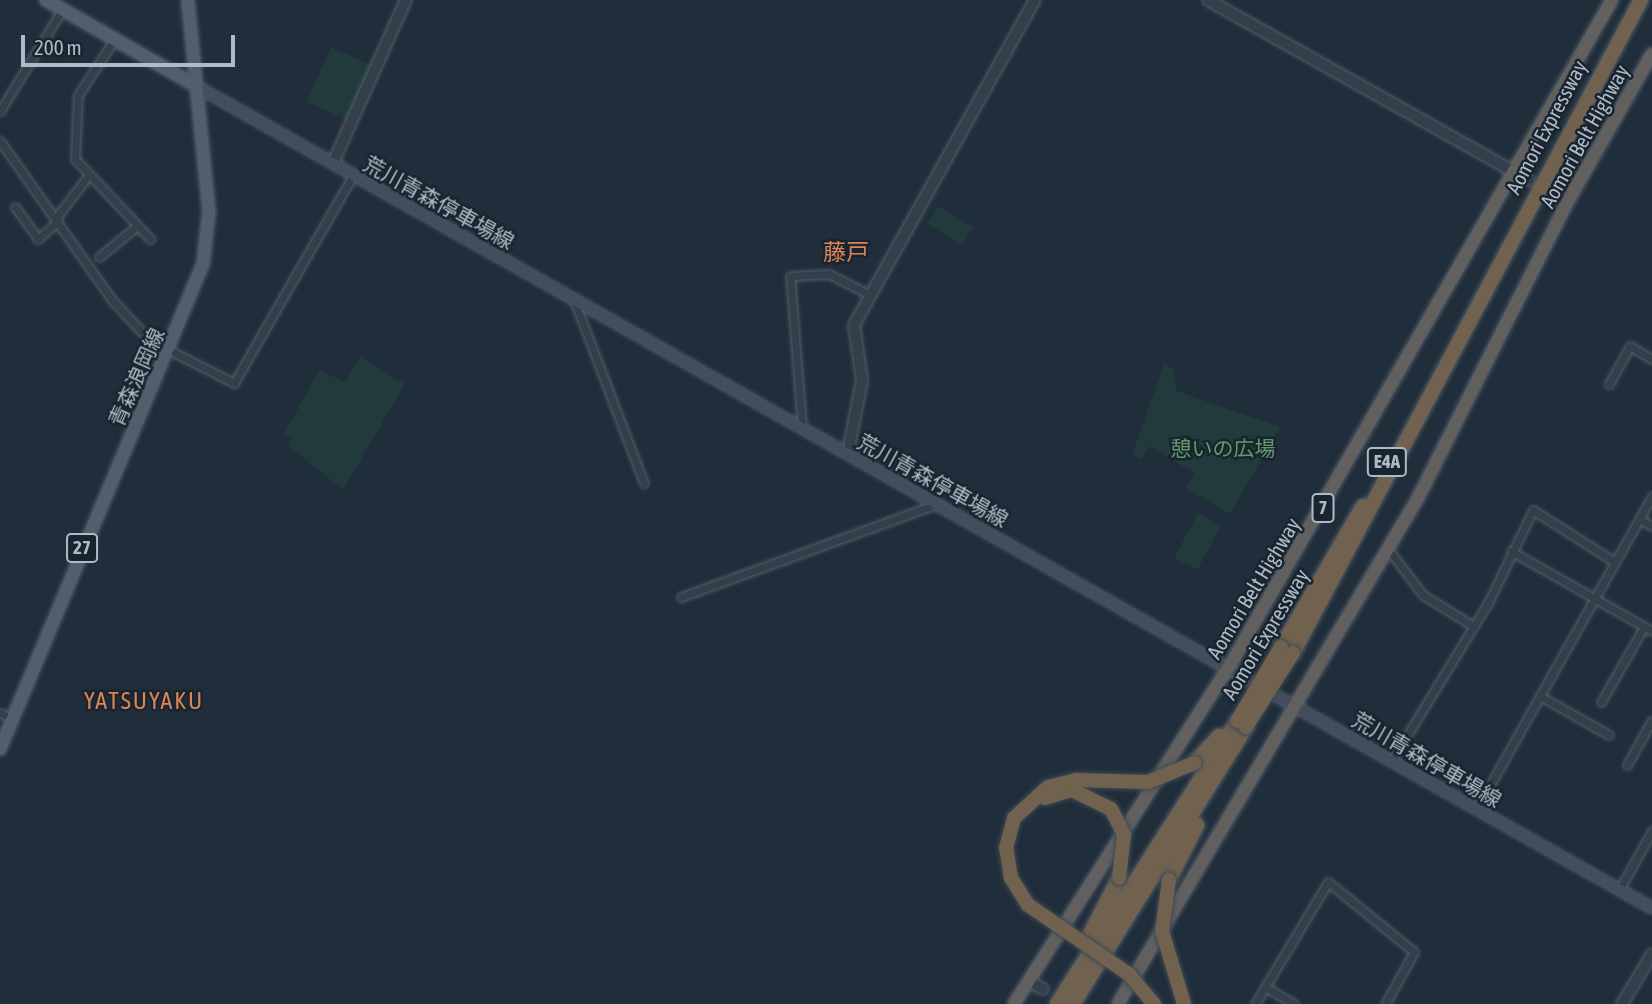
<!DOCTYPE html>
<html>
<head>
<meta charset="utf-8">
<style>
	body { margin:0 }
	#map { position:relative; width:1652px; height:1004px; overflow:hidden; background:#202d3a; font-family:"Asap Condensed","Noto Sans JP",sans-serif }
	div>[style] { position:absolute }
	.green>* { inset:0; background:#223a3b; transform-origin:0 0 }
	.roads { filter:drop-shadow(0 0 2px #515d68) drop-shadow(0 0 2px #515d68) }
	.minor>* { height:7px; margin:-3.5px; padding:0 3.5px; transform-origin:3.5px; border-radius:3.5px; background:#343f4b }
	.tertiary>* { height:10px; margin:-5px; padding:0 5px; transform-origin:5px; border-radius:5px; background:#343f4b }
	.secondary>* { height:10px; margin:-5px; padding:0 5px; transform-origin:5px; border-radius:5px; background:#424e5e }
	.primary>* { height:12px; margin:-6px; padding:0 6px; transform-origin:6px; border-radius:6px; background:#515e6b }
	.trunk>* { height:12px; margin:-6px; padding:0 6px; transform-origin:6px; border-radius:6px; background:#61605e }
	.motorway>* { height:14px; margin:-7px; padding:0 7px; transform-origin:7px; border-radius:7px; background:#716250 }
	.bridges { filter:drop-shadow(0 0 2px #3e4a55) drop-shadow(0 0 2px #3e4a55) }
	.motorway-bridge>* { height:14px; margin:-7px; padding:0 7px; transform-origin:7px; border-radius:7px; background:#716250 }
	span { translate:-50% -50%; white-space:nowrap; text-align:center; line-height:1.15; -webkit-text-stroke:5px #19242f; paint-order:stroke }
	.shield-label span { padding:2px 5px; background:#19242f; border:2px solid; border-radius:5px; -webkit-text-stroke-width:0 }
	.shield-label { font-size:19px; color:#aebac7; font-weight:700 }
	.street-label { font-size:21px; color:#aebac7 }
	.park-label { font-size:21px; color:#64996c }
	.neighbourhood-label { font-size:23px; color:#d98557 }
	.quarter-label { font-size:24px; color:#d98557; letter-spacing:2px }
	.scale { position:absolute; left:21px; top:35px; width:214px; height:32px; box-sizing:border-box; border:4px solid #aebac7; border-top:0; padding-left:9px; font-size:21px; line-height:24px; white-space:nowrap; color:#aebac7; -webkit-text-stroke:5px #19242f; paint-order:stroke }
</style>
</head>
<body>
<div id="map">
	<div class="green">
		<i style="left:331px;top:47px;width:44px;height:60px;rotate:24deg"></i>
		<i style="left:938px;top:206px;width:41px;height:21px;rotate:31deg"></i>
		<i style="clip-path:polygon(360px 357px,405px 384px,343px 490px,288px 445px,291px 439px,284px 434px,319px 370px,345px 382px)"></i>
		<i style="clip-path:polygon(1164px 364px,1173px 369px,1177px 391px,1280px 427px,1230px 514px,1186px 488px,1194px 473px,1150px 446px,1141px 460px,1132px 455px)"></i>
		<i style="left:1198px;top:513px;width:26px;height:51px;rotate:28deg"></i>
	</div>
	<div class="roads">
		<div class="minor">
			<i style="left:114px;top:40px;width:66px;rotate:123.2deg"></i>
			<i style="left:78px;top:95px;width:64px;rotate:92.7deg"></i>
			<i style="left:75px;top:159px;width:110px;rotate:46.8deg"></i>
			<i style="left:0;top:111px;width:119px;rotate:-58.5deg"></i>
			<i style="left:0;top:141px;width:196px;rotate:54.8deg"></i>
			<i style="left:113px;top:301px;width:76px;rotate:47.1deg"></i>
			<i style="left:15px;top:207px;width:39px;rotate:54deg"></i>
			<i style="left:38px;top:239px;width:27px;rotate:-42deg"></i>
			<i style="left:55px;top:219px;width:54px;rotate:-52.5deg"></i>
			<i style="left:99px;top:257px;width:49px;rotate:-39.2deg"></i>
			<i style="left:574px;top:300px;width:196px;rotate:69.1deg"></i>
			<i style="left:169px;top:350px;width:73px;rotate:26.9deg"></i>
			<i style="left:234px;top:383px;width:240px;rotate:-60.2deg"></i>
			<i style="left:1609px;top:384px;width:43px;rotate:-61.1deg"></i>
			<i style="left:1630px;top:346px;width:26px;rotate:31deg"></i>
			<i style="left:802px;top:427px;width:151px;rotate:-94.5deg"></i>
			<i style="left:790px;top:276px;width:39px;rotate:-3deg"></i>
			<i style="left:829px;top:274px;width:46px;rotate:27.1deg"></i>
			<i style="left:1639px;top:519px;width:15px;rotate:28deg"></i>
			<i style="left:1388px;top:549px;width:58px;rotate:52.7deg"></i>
			<i style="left:1423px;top:595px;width:59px;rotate:31.8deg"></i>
			<i style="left:1511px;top:551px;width:162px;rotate:29.6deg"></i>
			<i style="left:681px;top:597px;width:271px;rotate:-20deg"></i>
			<i style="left:1540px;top:696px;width:79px;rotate:29.5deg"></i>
			<i style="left:1601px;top:702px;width:86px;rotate:-60.2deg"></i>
			<i style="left:0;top:713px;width:13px;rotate:23deg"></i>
			<i style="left:1392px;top:760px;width:184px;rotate:-58.6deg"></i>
			<i style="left:1488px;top:603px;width:103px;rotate:-64.2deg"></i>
			<i style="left:1533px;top:510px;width:97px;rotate:32.4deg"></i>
			<i style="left:1627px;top:765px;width:51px;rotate:-60.9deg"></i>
			<i style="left:1476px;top:810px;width:360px;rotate:-60.7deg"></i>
			<i style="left:1619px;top:890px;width:68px;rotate:-60.8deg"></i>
			<i style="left:1265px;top:987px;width:34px;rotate:30deg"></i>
			<i style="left:1255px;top:1004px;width:142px;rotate:-59.1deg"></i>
			<i style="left:1328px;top:882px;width:111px;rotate:39.1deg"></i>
			<i style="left:1414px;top:952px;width:60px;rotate:119.1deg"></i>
		</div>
		<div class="tertiary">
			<i style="left:1208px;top:0;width:368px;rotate:29.3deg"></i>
			<i style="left:333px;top:163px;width:179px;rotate:-65.9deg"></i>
			<i style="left:1547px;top:190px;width:24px;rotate:28deg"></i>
			<i style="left:848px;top:453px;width:74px;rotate:-79.1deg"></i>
			<i style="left:862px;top:380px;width:56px;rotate:-98.3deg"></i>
			<i style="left:854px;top:325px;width:372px;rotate:-60.9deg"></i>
			<i style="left:1028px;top:981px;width:17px;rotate:28deg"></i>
			<i style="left:1622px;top:1004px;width:58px;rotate:-59deg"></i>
		</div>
		<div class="secondary">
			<i style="left:196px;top:86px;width:1672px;rotate:29.45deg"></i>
		</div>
		<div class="primary">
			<i style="left:46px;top:0;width:173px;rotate:29.8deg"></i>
			<i style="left:0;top:749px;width:526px;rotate:-67.29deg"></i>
			<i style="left:203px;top:264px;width:52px;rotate:-83.4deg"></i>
			<i style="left:209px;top:212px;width:213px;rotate:-95.7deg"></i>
		</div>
		<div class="trunk">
			<i style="left:1014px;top:1004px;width:400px;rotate:-57.5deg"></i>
			<i style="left:1229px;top:667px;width:769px;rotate:-60.14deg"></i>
			<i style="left:1118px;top:1004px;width:588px;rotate:-59.34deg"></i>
			<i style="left:1418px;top:498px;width:333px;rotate:-63.2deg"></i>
			<i style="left:1568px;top:201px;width:169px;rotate:-60.3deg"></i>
		</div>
		<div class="motorway">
			<i style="left:1281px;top:647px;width:163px;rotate:-59.8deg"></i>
			<i style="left:1293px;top:653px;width:740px;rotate:-61.95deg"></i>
			<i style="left:1194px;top:763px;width:37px;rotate:-47deg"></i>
			<i style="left:1169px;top:880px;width:62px;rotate:-63deg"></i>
			<i style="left:1088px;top:938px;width:68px;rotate:-62.7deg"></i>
			<i style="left:1057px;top:1004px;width:335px;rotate:-57.5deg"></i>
			<i style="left:1073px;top:1004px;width:327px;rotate:-58deg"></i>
		</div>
	</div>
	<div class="bridges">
		<div class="motorway-bridge">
			<i style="left:1237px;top:721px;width:86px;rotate:-59.3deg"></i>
			<i style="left:1246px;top:727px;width:88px;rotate:-57.6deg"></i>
			<i style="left:1045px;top:798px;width:28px;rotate:-17deg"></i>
			<i style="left:1072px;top:790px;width:43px;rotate:26deg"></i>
			<i style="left:1111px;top:809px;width:29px;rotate:63deg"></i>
			<i style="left:1124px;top:835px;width:43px;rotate:96.6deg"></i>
			<i style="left:1169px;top:880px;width:51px;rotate:97.8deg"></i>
			<i style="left:1162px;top:931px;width:76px;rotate:73.2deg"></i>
			<i style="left:1154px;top:1004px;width:38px;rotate:-130deg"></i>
			<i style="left:1130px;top:975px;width:124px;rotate:-145.5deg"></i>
			<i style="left:1028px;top:905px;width:32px;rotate:-122deg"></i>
			<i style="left:1011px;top:878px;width:30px;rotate:-99deg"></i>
			<i style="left:1006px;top:848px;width:31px;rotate:-75deg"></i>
			<i style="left:1014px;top:818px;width:46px;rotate:-42.4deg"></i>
			<i style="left:1048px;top:787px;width:29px;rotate:-14deg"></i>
			<i style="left:1076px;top:780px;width:72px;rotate:1.6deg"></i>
			<i style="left:1148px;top:782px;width:50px;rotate:-22.4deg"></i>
		</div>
	</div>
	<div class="shield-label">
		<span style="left:1387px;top:462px">E4A</span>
		<span style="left:1323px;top:508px">7</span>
		<span style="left:82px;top:548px">27</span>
	</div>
	<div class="street-label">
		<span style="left:1546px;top:127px;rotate:-62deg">Aomori Expressway</span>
		<span style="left:1584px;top:136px;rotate:-61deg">Aomori Belt Highway</span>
		<span style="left:439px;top:202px;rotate:29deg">荒川青森停車場線</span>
		<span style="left:136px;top:377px;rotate:-66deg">青森浪岡線</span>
		<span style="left:933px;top:480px;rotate:29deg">荒川青森停車場線</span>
		<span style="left:1253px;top:588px;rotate:-59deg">Aomori Belt Highway</span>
		<span style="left:1265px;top:634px;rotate:-59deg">Aomori Expressway</span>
		<span style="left:1427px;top:759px;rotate:30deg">荒川青森停車場線</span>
	</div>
	<div class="park-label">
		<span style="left:1223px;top:448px">憩いの広場</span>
	</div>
	<div class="neighbourhood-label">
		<span style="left:846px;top:252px">藤戸</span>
	</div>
	<div class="quarter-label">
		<span style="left:144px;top:701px">YATSUYAKU</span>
	</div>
	<div class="scale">200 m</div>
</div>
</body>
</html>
